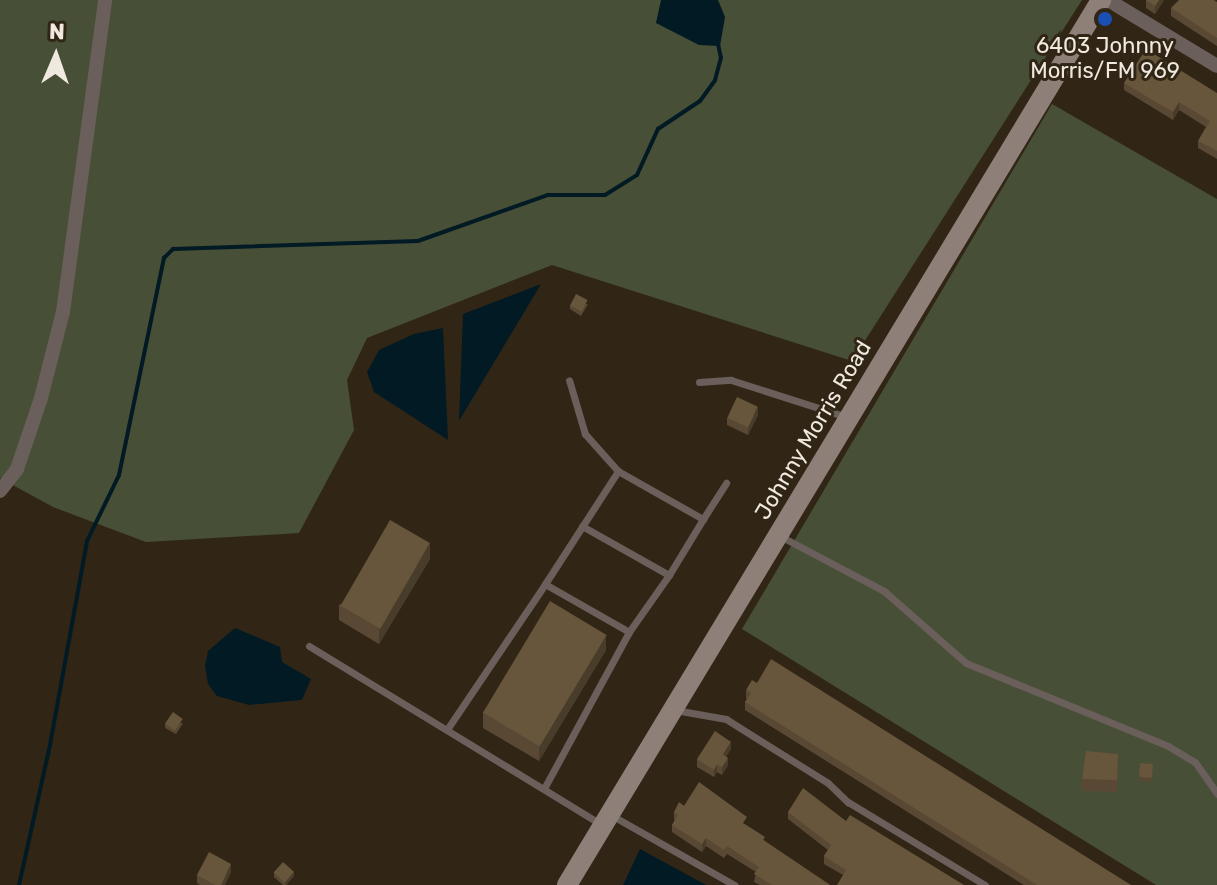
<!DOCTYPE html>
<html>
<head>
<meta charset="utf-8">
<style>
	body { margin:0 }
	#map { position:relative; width:1217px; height:885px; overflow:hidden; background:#312615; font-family:Rubik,sans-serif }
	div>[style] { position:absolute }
	.green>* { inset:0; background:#484f37 }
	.water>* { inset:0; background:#021a24 }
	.stream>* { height:4px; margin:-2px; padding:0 2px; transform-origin:2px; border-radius:2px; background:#021a24 }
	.lane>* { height:7px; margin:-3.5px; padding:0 3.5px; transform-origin:3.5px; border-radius:3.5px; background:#6a5f5b }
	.street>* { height:14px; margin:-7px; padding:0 7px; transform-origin:7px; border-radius:7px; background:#6a5f5b }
	.secondary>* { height:20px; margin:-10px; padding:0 10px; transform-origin:10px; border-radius:10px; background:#8e7f78 }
	.wall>* { inset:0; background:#594934; transform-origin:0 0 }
	.shaded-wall>* { inset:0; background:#483c2a }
	.building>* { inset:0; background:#67553c; transform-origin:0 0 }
	.dots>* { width:22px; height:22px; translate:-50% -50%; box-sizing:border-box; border:4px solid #312615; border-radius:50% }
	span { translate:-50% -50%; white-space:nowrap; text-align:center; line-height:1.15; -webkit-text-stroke:6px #312615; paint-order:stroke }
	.poi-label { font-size:22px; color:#f0e9df }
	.street-label { font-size:22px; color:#f0e9df }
	.north { position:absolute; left:16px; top:16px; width:80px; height:80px; -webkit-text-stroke:6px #312615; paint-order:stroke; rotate:2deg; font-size:22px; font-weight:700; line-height:32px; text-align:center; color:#f0e9df }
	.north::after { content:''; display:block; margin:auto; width:28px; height:36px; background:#f0e9df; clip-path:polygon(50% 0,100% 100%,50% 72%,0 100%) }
</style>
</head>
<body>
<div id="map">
	<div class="green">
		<i style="clip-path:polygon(0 0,1082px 0,852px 361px,552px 265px,367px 338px,347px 380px,354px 430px,299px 533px,146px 542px,53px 507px,0 478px)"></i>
		<i style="clip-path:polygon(1052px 104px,1217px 199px,1217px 885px,1156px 885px,742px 629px)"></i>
	</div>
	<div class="water">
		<i style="clip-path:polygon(661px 0,718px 0,725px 17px,720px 46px,699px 45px,656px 23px)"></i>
		<i style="clip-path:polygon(541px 284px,459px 421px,463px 314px)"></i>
		<i style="clip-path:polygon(443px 328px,448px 440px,374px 392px,367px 372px,379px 350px,414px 334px)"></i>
		<i style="clip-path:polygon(235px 628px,280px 647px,282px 662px,311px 679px,302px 700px,249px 705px,217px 696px,208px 684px,205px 666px,208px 651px)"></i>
		<i style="clip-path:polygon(640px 849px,706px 885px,623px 885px)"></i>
	</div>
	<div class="stream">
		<i style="left:19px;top:885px;width:143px;rotate:-77.5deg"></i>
		<i style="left:50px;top:745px;width:207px;rotate:-79.7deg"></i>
		<i style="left:87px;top:541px;width:73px;rotate:-64.1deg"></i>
		<i style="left:119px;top:475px;width:222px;rotate:-78.3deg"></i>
		<i style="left:164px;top:258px;width:13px;rotate:-45deg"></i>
		<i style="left:173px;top:249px;width:245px;rotate:-1.9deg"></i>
		<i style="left:418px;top:241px;width:138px;rotate:-19.5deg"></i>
		<i style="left:548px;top:195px;width:57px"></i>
		<i style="left:605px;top:195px;width:38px;rotate:-32deg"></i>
		<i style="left:637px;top:175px;width:51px;rotate:-65.5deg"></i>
		<i style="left:658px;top:129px;width:50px;rotate:-33.7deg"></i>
		<i style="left:700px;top:101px;width:26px;rotate:-54deg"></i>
		<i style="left:715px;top:80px;width:23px;rotate:-75deg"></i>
		<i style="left:721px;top:58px;width:14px;rotate:-102deg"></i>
	</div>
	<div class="lane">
		<i style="left:699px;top:382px;width:32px;rotate:-4deg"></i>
		<i style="left:731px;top:380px;width:122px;rotate:17.7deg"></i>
		<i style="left:618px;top:471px;width:98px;rotate:29.5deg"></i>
		<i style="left:703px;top:519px;width:43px;rotate:-57.4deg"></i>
		<i style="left:582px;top:526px;width:100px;rotate:29.4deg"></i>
		<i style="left:669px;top:575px;width:70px;rotate:125.1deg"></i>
		<i style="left:780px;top:536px;width:118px;rotate:27.9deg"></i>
		<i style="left:884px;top:591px;width:109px;rotate:41.3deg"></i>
		<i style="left:966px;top:663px;width:218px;rotate:22.3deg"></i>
		<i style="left:1168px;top:746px;width:31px;rotate:31deg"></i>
		<i style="left:1195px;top:762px;width:39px;rotate:55deg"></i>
		<i style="left:669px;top:575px;width:66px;rotate:-58.7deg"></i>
		<i style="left:545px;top:584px;width:135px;rotate:-57.1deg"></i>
		<i style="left:618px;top:471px;width:50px;rotate:-131.7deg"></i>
		<i style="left:585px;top:434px;width:56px;rotate:-106.5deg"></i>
		<i style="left:309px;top:646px;width:342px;rotate:31.4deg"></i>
		<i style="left:675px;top:710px;width:52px;rotate:10deg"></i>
		<i style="left:726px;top:719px;width:120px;rotate:32.1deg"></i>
		<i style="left:828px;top:783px;width:28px;rotate:44deg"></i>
		<i style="left:848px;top:802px;width:160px;rotate:31.2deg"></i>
		<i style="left:448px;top:728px;width:174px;rotate:-56deg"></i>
		<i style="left:545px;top:584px;width:97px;rotate:29.7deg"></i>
		<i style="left:629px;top:632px;width:176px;rotate:118.5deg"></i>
		<i style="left:611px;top:815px;width:142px;rotate:29.6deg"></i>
	</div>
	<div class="street">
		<i style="left:1108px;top:0;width:127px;rotate:31.2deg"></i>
		<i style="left:0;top:491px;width:28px;rotate:-52deg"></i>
		<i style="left:17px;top:469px;width:75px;rotate:-71.3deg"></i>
		<i style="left:41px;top:398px;width:89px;rotate:-75.7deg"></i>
		<i style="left:63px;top:312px;width:315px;rotate:-82.3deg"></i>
	</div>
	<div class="secondary">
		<i style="left:567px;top:885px;width:1034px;rotate:-58.89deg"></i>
	</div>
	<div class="wall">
		<i style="clip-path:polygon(1146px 0,1164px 0,1155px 14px,1146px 8px)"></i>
		<i style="clip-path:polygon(1217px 2px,1217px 46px,1171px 16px,1171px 8px)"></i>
		<i style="clip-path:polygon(1124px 83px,1217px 93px,1217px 159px,1198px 148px,1198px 141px,1206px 127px,1179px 110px,1173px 120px,1124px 90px)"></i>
		<i style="clip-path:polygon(588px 304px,581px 316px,570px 309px,570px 305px)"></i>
		<i style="clip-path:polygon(758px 415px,748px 435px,727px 425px,727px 418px)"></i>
		<i style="clip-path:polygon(430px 559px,379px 644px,339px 620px,339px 605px)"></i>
		<i style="clip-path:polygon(606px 650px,539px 761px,483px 728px,483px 712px)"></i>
		<i style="clip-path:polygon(746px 690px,1131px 885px,1024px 885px,745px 710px,745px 702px,747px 699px,746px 698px)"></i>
		<i style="clip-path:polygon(183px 723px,176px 734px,165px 728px,165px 724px)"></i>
		<i style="clip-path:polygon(731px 749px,726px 756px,728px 765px,722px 775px,717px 772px,714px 777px,697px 767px,697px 759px)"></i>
		<i style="left:1140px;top:763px;width:13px;height:18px;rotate:4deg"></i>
		<i style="clip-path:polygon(1118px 765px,1117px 792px,1082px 791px,1082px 779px)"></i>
		<i style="clip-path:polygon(684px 806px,746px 825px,765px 841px,830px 885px,760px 885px,754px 882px,756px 872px,727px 854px,724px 858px,706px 846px,702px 852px,672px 832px,672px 825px,675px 820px,674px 820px,674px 812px)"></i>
		<i style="clip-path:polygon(788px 812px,846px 821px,964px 885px,843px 875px,824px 864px,824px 856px,828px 850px,788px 819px)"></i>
		<i style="clip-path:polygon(231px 872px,225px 885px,200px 885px,197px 883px,197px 875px)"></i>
		<i style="clip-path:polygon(274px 873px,294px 876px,286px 885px,283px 885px,274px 877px)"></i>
	</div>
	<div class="shaded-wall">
		<i style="clip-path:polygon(1159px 0,1164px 0,1155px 14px,1155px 6px)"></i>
		<i style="clip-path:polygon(1179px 102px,1179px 110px,1173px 120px,1173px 112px)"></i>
		<i style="clip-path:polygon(758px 407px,758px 415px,748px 435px,748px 427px)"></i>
		<i style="clip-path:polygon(430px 543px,430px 559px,379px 644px,379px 629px)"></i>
		<i style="clip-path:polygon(606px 635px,606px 650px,539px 761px,539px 746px)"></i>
		<i style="clip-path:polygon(731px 742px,731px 749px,723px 762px,723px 754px)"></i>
		<i style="clip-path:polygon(728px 758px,728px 765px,722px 775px,722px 767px)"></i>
		<i style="clip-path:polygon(717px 764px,717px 772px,714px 777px,714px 770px)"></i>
		<i style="clip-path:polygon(706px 838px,706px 846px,702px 852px,702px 844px)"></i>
		<i style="clip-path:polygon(231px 864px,231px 872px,225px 885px,221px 885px)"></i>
		<i style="clip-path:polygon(294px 872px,294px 876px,285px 885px,285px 882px)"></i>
	</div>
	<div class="building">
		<i style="clip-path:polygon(1146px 0,1159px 0,1155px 6px)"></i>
		<i style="clip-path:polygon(1179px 0,1214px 0,1217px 2px,1217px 38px,1171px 8px)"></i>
		<i style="clip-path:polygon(1146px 49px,1217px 93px,1217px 151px,1198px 141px,1210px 121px,1179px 102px,1173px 112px,1124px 83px)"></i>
		<i style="left:576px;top:294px;width:13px;height:13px;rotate:27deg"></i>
		<i style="left:737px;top:397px;width:23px;height:23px;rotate:25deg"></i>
		<i style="left:390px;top:520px;width:46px;height:99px;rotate:30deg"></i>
		<i style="left:550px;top:601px;width:66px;height:130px;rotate:31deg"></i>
		<i style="clip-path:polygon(771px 659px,1131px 885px,1037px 885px,745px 702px,751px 693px,746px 690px,752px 680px,757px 683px)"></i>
		<i style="left:173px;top:712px;width:12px;height:14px;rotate:35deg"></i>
		<i style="clip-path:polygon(715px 731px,731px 742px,723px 754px,728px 758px,722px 767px,717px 764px,714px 770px,697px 759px)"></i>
		<i style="clip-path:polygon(1086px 751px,1118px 754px,1117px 780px,1082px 779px)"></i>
		<i style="left:1140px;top:763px;width:13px;height:14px;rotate:4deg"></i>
		<i style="clip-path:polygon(699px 782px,747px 817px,743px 823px,765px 837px,763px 840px,830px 885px,772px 885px,754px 874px,759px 867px,727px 846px,724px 850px,706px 838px,702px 844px,672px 825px,678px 815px,674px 812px,679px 802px,684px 806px)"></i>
		<i style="clip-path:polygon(803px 788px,846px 821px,850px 815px,964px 885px,837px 885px,846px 870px,824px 856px,831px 845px,788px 812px)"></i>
		<i style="clip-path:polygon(209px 852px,231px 864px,221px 885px,215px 885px,197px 875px)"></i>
		<i style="left:283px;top:862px;width:15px;height:14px;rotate:42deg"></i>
	</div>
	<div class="dots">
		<i style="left:1105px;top:19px;background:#1a4fb4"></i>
	</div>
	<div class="poi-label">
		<span style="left:1105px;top:58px">6403 Johnny<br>Morris/FM 969</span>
	</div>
	<div class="street-label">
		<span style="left:813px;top:430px;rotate:-59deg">Johnny Morris Road</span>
	</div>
	<div class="north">N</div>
</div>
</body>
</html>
